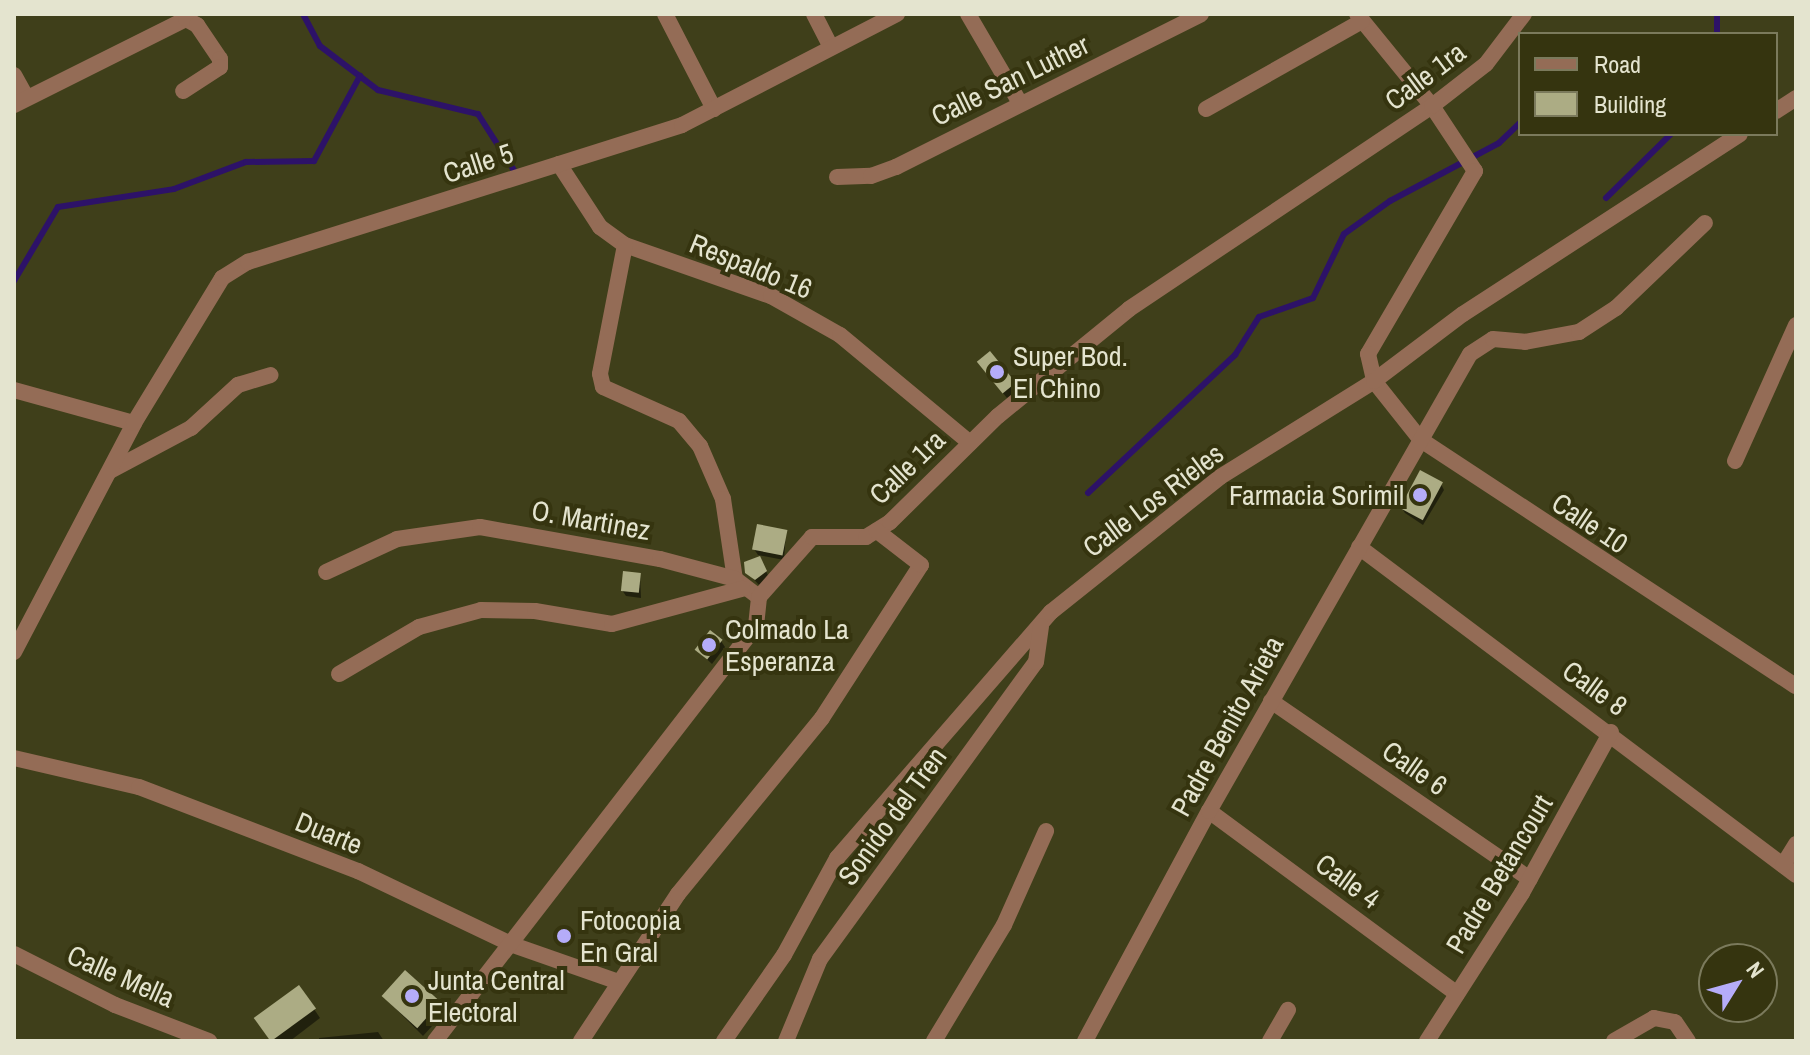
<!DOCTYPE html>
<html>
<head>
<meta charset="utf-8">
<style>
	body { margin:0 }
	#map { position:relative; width:1810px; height:1055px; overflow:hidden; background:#3f3f1a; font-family:"Archivo Narrow",sans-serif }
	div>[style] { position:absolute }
	.shadow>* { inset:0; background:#0007 }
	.stream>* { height:6px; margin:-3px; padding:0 3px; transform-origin:3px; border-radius:3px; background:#2d1268 }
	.building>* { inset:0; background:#acac84; transform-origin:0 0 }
	.minor>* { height:16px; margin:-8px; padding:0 8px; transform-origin:8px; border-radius:8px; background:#946c56 }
	.dots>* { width:22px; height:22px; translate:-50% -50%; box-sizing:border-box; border:4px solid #35340f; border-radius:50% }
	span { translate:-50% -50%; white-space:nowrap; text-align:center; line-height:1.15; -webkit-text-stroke:8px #35340f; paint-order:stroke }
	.street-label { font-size:28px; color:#e4e4cf }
	.poi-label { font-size:28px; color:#e4e4cf }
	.left { translate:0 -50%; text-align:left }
	.right { translate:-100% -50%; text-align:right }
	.frame { position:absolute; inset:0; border:16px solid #e4e4cf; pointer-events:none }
	.legend { position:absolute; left:1518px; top:32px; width:260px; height:104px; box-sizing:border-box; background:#35340f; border:2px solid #7b7a5c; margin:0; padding:10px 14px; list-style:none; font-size:24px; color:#e4e4cf }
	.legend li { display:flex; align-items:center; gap:16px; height:40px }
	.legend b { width:40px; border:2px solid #7b7a5c }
	.north { position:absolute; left:1698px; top:943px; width:80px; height:80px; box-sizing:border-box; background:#35340f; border:2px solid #7b7a5c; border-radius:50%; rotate:53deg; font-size:22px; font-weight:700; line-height:32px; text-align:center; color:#e4e4cf }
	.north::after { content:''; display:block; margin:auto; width:28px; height:36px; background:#b5acf9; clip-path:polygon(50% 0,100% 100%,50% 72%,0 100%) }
</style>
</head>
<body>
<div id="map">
	<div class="shadow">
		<i style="clip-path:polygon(983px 368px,1014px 384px,1018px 390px,1007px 398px)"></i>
		<i style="clip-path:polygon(1441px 484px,1444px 490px,1423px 525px,1405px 513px,1401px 507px)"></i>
		<i style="clip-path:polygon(786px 532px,784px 560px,758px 555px,754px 549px)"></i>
		<i style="clip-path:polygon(763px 564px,769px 578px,759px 585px,747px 572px)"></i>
		<i style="clip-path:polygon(640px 575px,641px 598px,626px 596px,622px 590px)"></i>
		<i style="clip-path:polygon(721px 641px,725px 647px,712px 664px,697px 650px)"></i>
		<i style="clip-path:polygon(383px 996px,439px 1003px,444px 1013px,423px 1036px)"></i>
		<i style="clip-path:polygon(314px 1009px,320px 1018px,290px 1041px,272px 1041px,263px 1029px)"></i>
		<i style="clip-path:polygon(378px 1032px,384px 1041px,319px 1041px,319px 1038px)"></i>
	</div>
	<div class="stream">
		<i style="left:303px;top:14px;width:36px;rotate:62deg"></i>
		<i style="left:320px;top:46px;width:73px;rotate:37.2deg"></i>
		<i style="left:378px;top:90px;width:103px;rotate:13.5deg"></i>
		<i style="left:478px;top:114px;width:72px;rotate:57.4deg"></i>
		<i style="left:1717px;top:14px;width:20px;rotate:90deg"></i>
		<i style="left:1606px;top:198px;width:91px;rotate:-44.6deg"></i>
		<i style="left:14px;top:281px;width:86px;rotate:-59.3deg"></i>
		<i style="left:58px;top:207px;width:117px;rotate:-8.8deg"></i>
		<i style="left:174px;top:189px;width:77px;rotate:-20.6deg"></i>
		<i style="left:246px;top:162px;width:68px;rotate:-0.8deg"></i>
		<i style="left:314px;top:161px;width:97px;rotate:-61.6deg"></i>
		<i style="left:1088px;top:493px;width:202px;rotate:-43.2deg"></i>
		<i style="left:1235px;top:355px;width:45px;rotate:-57.7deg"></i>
		<i style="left:1259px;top:317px;width:57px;rotate:-19.4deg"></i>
		<i style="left:1313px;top:298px;width:71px;rotate:-64.2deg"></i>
		<i style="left:1344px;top:234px;width:57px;rotate:-35.7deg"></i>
		<i style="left:1390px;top:201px;width:123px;rotate:-28deg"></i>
		<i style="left:1499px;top:143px;width:29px;rotate:-44deg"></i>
	</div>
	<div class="building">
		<i style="left:990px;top:351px;width:41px;height:17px;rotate:51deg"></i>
		<i style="left:1420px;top:470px;width:26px;height:43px;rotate:28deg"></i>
		<i style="left:757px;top:524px;width:31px;height:26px;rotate:11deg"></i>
		<i style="clip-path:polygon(760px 556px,767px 571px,755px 580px,745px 573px,744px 562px)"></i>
		<i style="left:623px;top:571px;width:18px;height:20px;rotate:6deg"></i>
		<i style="left:710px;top:630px;width:16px;height:25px;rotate:38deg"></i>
		<i style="left:405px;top:970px;width:48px;height:35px;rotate:42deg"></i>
		<i style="left:299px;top:985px;width:29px;height:56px;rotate:54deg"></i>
	</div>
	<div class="minor">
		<i style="left:665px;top:14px;width:107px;rotate:62.7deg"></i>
		<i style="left:814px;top:14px;width:37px;rotate:63deg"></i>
		<i style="left:968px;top:14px;width:103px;rotate:59.7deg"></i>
		<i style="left:1357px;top:14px;width:119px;rotate:50.8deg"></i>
		<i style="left:1432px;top:106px;width:78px;rotate:56.5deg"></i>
		<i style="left:1475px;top:171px;width:212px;rotate:120.3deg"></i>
		<i style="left:1368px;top:354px;width:28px;rotate:77deg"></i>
		<i style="left:1374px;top:381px;width:75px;rotate:51.5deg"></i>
		<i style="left:1421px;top:440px;width:448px;rotate:33.3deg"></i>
		<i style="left:14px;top:75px;width:26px;rotate:61deg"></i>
		<i style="left:14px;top:105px;width:192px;rotate:-26.6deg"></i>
		<i style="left:186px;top:19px;width:13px;rotate:29deg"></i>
		<i style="left:197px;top:25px;width:41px;rotate:55.9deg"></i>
		<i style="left:220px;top:59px;width:8px;rotate:90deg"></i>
		<i style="left:220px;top:67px;width:44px;rotate:147deg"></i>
		<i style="left:1206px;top:109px;width:179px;rotate:-29.4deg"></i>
		<i style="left:1776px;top:111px;width:24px;rotate:-33deg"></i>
		<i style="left:559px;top:164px;width:75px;rotate:56.9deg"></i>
		<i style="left:600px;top:227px;width:31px;rotate:36deg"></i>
		<i style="left:625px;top:245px;width:155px;rotate:19.3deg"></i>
		<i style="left:771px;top:296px;width:79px;rotate:29.5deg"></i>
		<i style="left:840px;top:335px;width:169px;rotate:39.7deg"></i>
		<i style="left:837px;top:177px;width:34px;rotate:-2deg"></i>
		<i style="left:871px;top:176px;width:27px;rotate:-20deg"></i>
		<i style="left:896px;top:167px;width:341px;rotate:-26.6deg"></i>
		<i style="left:625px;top:245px;width:131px;rotate:101deg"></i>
		<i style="left:600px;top:374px;width:13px;rotate:77deg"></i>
		<i style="left:603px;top:387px;width:83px;rotate:24.1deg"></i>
		<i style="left:679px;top:421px;width:33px;rotate:50deg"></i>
		<i style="left:700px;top:446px;width:58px;rotate:66.5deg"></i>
		<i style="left:723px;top:499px;width:81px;rotate:81.5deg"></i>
		<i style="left:735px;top:579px;width:30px;rotate:37deg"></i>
		<i style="left:14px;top:390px;width:124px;rotate:15.4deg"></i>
		<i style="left:1735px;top:461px;width:149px;rotate:-65.8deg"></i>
		<i style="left:110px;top:471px;width:92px;rotate:-28deg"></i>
		<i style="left:191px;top:428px;width:64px;rotate:-42.5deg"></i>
		<i style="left:238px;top:385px;width:34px;rotate:-17deg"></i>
		<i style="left:1359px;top:547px;width:546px;rotate:36.89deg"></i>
		<i style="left:326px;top:572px;width:78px;rotate:-24.9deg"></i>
		<i style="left:397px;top:539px;width:84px;rotate:-8.2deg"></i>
		<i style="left:480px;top:527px;width:183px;rotate:10.1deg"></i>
		<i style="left:660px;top:559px;width:78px;rotate:14.9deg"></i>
		<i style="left:14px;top:652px;width:259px;rotate:-62.3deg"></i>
		<i style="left:134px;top:423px;width:170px;rotate:-58.7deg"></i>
		<i style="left:222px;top:278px;width:31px;rotate:-32deg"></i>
		<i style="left:248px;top:262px;width:455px;rotate:-17.5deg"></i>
		<i style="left:682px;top:125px;width:242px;rotate:-27.3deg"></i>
		<i style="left:339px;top:674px;width:93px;rotate:-30.4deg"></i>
		<i style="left:419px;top:627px;width:64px;rotate:-15.3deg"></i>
		<i style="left:481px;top:610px;width:54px;rotate:1.1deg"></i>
		<i style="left:535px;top:611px;width:78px;rotate:9.6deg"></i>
		<i style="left:612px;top:624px;width:135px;rotate:-15.1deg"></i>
		<i style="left:1271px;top:701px;width:314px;rotate:34.5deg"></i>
		<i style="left:14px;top:758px;width:128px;rotate:13.1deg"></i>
		<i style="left:139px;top:787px;width:235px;rotate:21deg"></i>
		<i style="left:358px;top:871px;width:172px;rotate:25.5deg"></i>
		<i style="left:513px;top:945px;width:109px;rotate:19.3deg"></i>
		<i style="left:1209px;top:811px;width:308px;rotate:36.4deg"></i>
		<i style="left:1783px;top:865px;width:25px;rotate:-58deg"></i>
		<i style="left:14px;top:954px;width:113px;rotate:26.8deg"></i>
		<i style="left:115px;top:1005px;width:101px;rotate:21deg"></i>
		<i style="left:435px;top:1041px;width:525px;rotate:-52.28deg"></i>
		<i style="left:756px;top:626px;width:29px;rotate:-84deg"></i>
		<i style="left:759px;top:597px;width:80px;rotate:-48.5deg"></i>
		<i style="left:812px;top:537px;width:54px"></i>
		<i style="left:866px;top:537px;width:28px;rotate:-32deg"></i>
		<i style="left:890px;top:522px;width:151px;rotate:-44.5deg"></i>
		<i style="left:998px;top:416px;width:169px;rotate:-39.2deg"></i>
		<i style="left:1129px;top:309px;width:365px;rotate:-33.8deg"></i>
		<i style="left:1432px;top:106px;width:68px;rotate:-37.9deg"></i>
		<i style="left:1486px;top:64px;width:63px;rotate:-52.8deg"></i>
		<i style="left:581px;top:1041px;width:176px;rotate:-56.6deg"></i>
		<i style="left:678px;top:894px;width:227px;rotate:-50.7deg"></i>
		<i style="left:822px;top:718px;width:182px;rotate:-57.1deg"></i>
		<i style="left:921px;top:565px;width:56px;rotate:-142.3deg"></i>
		<i style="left:724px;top:1041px;width:105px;rotate:-55.1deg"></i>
		<i style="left:784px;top:955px;width:111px;rotate:-61.3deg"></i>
		<i style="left:837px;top:858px;width:326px;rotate:-49deg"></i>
		<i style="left:1051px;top:612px;width:216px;rotate:-38.6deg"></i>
		<i style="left:1220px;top:477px;width:181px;rotate:-31.9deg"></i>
		<i style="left:1374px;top:381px;width:111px;rotate:-37deg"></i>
		<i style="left:1463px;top:314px;width:330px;rotate:-33deg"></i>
		<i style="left:786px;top:1041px;width:89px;rotate:-67.5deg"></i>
		<i style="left:820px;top:959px;width:367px;rotate:-54deg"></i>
		<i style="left:1036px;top:662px;width:36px;rotate:-82deg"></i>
		<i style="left:934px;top:1041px;width:135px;rotate:-58.9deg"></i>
		<i style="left:1004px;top:925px;width:103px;rotate:-65.9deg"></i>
		<i style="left:1085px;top:1041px;width:261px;rotate:-61.7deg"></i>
		<i style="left:1209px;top:811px;width:526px;rotate:-60.27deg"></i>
		<i style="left:1470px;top:354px;width:27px;rotate:-33deg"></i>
		<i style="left:1493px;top:339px;width:32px;rotate:5deg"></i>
		<i style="left:1525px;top:342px;width:55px;rotate:-10.5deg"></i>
		<i style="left:1579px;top:332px;width:44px;rotate:-33deg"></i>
		<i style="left:1616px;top:308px;width:123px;rotate:-43.7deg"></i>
		<i style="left:1270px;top:1041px;width:36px;rotate:-60deg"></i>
		<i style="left:1427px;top:1041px;width:176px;rotate:-57.3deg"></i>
		<i style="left:1522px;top:893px;width:184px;rotate:-61.1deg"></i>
		<i style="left:1614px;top:1041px;width:46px;rotate:-29.9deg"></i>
		<i style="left:1654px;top:1018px;width:21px;rotate:11deg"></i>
		<i style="left:1675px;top:1022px;width:23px;rotate:56deg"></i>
	</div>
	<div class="dots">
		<i style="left:997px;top:372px;background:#b5acf9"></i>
		<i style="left:1420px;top:495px;background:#b5acf9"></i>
		<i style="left:709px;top:645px;background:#b5acf9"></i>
		<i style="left:564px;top:936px;background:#b5acf9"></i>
		<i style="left:412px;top:996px;background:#b5acf9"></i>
	</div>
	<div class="street-label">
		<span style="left:1425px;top:76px;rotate:-37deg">Calle 1ra</span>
		<span style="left:1010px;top:80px;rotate:-26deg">Calle San Luther</span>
		<span style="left:478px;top:163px;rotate:-18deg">Calle 5</span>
		<span style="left:751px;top:266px;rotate:22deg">Respaldo 16</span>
		<span style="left:907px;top:467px;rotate:-44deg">Calle 1ra</span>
		<span style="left:1153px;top:500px;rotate:-37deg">Calle Los Rieles</span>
		<span style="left:591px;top:520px;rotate:10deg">O. Martinez</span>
		<span style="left:1590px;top:523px;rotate:34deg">Calle 10</span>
		<span style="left:1595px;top:688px;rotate:36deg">Calle 8</span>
		<span style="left:1227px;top:726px;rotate:-61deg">Padre Benito Arieta</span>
		<span style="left:1415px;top:768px;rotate:35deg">Calle 6</span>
		<span style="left:892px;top:816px;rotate:-54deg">Sonido del Tren</span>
		<span style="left:329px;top:833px;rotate:22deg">Duarte</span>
		<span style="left:1499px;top:874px;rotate:-59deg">Padre Betancourt</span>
		<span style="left:1348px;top:881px;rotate:36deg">Calle 4</span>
		<span style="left:121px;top:976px;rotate:24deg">Calle Mella</span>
	</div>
	<div class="poi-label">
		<span class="left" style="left:1013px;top:372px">Super Bod.<br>El Chino</span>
		<span class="right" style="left:1404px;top:495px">Farmacia Sorimil</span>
		<span class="left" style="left:725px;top:645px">Colmado La<br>Esperanza</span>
		<span class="left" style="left:580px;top:936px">Fotocopia<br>En Gral</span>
		<span class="left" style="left:428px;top:996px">Junta Central<br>Electoral</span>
	</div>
	<div class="frame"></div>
	<ul class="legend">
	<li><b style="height:10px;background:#946c56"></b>Road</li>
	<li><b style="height:22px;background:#acac84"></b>Building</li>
	</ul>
	<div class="north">N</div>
</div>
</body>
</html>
